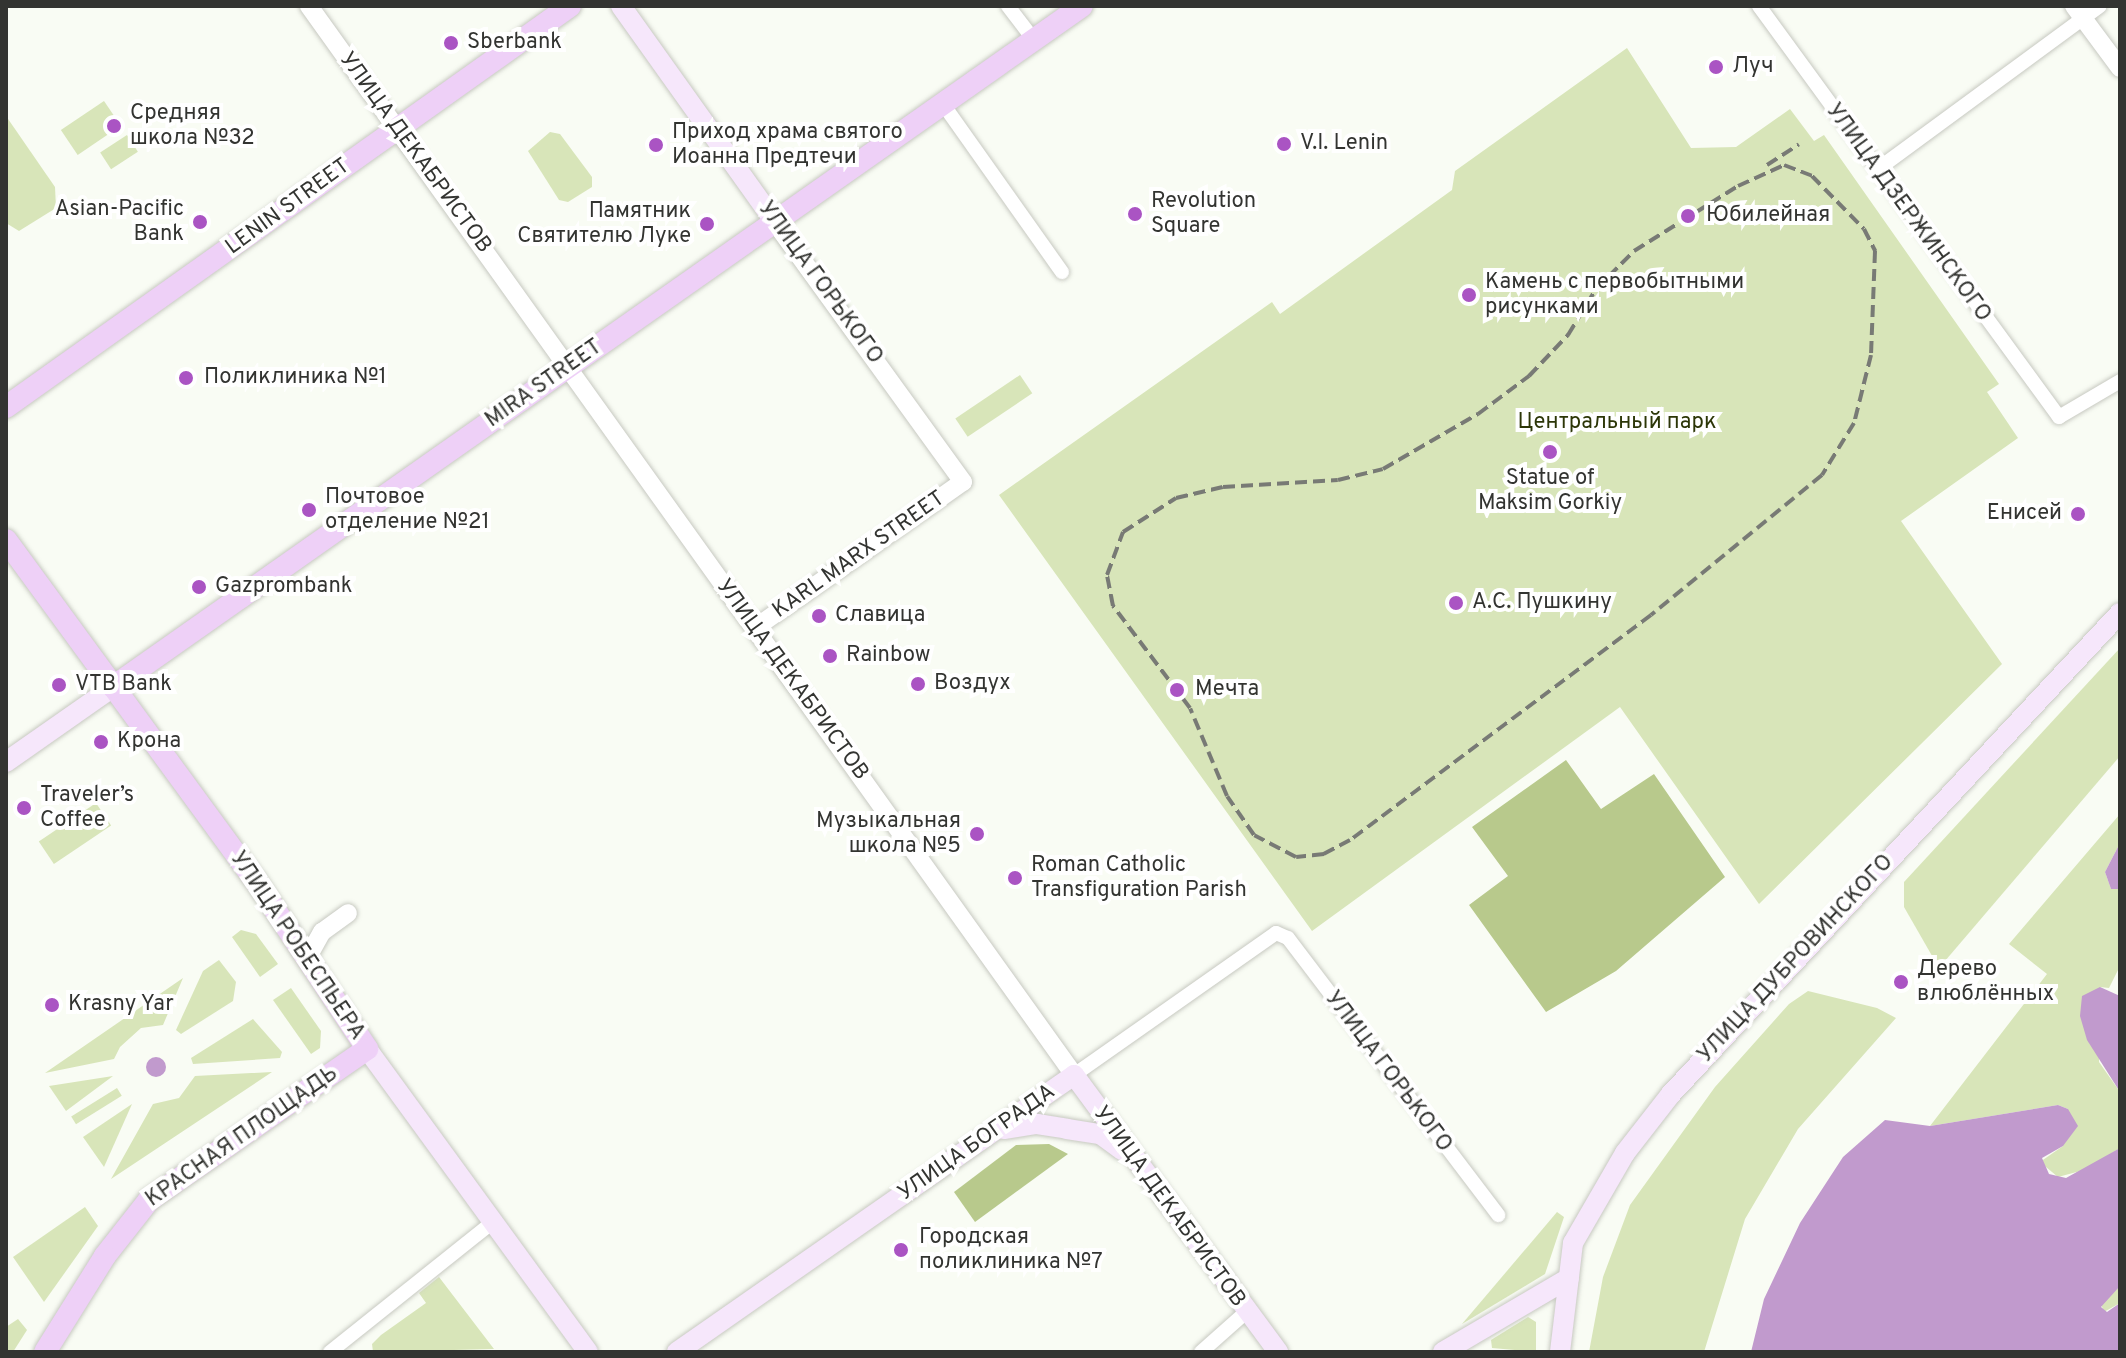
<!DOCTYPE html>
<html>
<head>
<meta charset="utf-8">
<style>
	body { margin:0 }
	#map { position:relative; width:2126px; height:1358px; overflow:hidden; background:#f9fcf4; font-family:Overpass,sans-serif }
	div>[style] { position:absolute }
	.green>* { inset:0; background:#d8e5b9; transform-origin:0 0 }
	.forest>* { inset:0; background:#b8c98c }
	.water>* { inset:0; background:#c19acd }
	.round { border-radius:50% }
	.roads { filter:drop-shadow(0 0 2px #c7c9c1) drop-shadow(0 0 2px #c7c9c1) }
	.minor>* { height:14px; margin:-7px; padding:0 7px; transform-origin:7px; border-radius:7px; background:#fff }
	.tertiary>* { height:18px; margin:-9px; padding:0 9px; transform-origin:9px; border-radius:9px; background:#fff }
	.secondary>* { height:20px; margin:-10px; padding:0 10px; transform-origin:10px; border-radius:10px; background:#f6e7fb }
	.primary>* { height:22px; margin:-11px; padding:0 11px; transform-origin:11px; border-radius:11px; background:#eed0f7 }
	.rail>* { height:4px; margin-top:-2px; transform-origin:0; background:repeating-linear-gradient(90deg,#787a75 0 12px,transparent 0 18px) }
	.dots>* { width:22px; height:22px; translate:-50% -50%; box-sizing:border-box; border:4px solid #fff; border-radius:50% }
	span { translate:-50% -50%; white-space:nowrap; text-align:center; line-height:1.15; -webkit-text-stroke:8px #fff; paint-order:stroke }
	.poi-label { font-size:22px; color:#333431 }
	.left { translate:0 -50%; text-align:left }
	.right { translate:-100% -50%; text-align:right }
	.street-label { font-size:22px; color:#333431 }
	.park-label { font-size:22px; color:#2c3607 }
	.frame { position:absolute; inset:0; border:8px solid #333431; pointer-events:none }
</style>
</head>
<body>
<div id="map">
	<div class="green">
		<i style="clip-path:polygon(1627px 48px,1691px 148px,1736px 147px,1790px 109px,1814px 141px,1824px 135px,1999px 384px,1987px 392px,2018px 438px,1901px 521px,2002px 664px,1759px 904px,1620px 707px,1312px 931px,999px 495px,1272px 302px,1280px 314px,1452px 190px,1455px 171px)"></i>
		<i style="left:104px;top:101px;width:30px;height:52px;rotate:56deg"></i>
		<i style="clip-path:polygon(6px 116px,55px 187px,56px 208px,19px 231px,6px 223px)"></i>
		<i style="clip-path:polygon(550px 132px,560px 134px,592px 177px,592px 187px,568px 202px,559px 200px,528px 151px)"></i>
		<i style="left:127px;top:135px;width:20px;height:32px;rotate:57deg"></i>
		<i style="left:1020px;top:375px;width:22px;height:78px;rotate:56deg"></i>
		<i style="clip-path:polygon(2120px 648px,2120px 756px,1939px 968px,1904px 907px,1904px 882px)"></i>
		<i style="left:96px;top:803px;width:27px;height:69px;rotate:56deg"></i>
		<i style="clip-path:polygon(2120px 814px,2120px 843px,2105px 872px,2111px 889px,2120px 889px,2120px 966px,2109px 988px,2100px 987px,2099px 1062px,2120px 1092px,2120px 1148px,2084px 1170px,2058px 1177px,2040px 1162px,2063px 1146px,2068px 1109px,2058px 1105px,1930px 1126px,2047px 974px,2009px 944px)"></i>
		<i style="clip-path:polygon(241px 930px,256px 934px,278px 964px,260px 977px,232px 937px)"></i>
		<i style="clip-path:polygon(219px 960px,236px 982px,233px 1001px,181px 1034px,176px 1030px,203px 971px)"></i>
		<i style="clip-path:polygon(183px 978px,163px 1025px,141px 1028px,120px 1047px,114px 1059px,45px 1073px)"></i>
		<i style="clip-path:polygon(291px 988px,321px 1031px,320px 1048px,311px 1054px,273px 1000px)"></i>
		<i style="clip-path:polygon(1808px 991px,1877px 1008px,1896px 1018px,1798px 1129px,1745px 1219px,1704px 1352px,1589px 1352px,1603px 1277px,1630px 1205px,1715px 1087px,1789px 1004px)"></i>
		<i style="clip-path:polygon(253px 1019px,282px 1052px,280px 1058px,193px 1064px,191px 1058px)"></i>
		<i style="clip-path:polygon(272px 1072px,111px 1179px,153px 1104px,179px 1098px,195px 1076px)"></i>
		<i style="clip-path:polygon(113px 1076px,66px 1111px,49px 1086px)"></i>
		<i style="left:117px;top:1088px;width:9px;height:54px;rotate:58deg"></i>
		<i style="clip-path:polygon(132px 1104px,104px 1167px,83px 1137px)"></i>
		<i style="clip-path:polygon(85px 1207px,98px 1226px,44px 1302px,13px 1257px)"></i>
		<i style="clip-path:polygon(1557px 1212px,1564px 1217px,1545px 1274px,1462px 1324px)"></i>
		<i style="clip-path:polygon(439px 1277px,494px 1349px,373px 1352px,372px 1344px,381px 1335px,426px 1303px,419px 1293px)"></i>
		<i style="clip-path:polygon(2120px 1286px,2120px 1303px,2104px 1312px,2101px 1304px)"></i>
		<i style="clip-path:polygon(1528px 1317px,1536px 1322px,1536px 1352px,1492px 1348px,1491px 1340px)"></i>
		<i style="clip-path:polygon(18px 1319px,27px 1330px,13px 1352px,6px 1352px,6px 1327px)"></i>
	</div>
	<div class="forest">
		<i style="clip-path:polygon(1566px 760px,1601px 809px,1654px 774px,1725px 877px,1616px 971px,1546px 1012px,1469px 905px,1508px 876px,1472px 827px)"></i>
		<i style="clip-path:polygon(1049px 1144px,1068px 1154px,975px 1222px,954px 1192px,1016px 1145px)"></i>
	</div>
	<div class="water">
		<i style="clip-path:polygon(2120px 843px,2120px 889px,2111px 889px,2105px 872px)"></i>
		<i style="clip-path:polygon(2100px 987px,2120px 996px,2120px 1092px,2087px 1040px,2080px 1016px,2082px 996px)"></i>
		<i class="round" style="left:146px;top:1057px;width:20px;height:20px"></i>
		<i style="clip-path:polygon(2058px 1105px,2068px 1109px,2078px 1126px,2063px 1146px,2042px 1158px,2049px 1174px,2066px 1178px,2120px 1148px,2120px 1286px,2101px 1307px,2107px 1312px,2120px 1303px,2120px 1352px,1751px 1352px,1764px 1299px,1800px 1223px,1843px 1157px,1885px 1120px,1930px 1126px)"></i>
	</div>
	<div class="roads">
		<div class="minor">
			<i style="left:1008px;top:6px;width:43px;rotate:52.6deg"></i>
			<i style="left:1759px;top:6px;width:509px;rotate:53.87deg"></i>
			<i style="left:2059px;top:417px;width:71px;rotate:-30.5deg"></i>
			<i style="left:943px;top:104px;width:206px;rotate:54.7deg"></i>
			<i style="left:1878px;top:169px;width:275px;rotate:-36.3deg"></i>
			<i style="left:1074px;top:1075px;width:247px;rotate:-35.1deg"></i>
			<i style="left:1276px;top:933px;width:13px;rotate:23deg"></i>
			<i style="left:1288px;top:938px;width:348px;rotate:52.8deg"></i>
			<i style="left:330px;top:1352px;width:210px;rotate:-38.6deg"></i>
			<i style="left:1201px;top:1352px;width:59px;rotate:-41.6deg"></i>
		</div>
		<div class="tertiary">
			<i style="left:309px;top:6px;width:1315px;rotate:54.41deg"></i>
			<i style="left:2074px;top:6px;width:77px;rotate:53.4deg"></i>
			<i style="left:755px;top:628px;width:254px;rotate:-35.1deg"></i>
			<i style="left:963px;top:482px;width:321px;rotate:-125.9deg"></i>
			<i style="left:308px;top:957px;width:29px;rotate:-61deg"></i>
			<i style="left:322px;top:932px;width:32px;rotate:-36deg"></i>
		</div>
		<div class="secondary">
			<i style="left:621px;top:6px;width:265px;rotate:54.5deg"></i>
			<i style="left:6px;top:762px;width:131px;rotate:-35deg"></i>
			<i style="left:367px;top:1049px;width:375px;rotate:53.9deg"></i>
			<i style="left:1004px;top:1129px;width:33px;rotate:-9deg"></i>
			<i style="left:1037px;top:1124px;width:30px;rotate:9deg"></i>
			<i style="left:1067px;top:1129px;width:33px;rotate:9deg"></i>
			<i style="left:1100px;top:1134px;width:27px;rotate:36deg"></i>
			<i style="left:677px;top:1352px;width:484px;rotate:-34.9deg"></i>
			<i style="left:1074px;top:1075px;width:344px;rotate:53.6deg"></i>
			<i style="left:1443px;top:1352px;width:146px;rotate:-30.4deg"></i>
			<i style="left:1560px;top:1352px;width:110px;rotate:-83.2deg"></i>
			<i style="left:1573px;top:1243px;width:104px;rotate:-60deg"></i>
			<i style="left:1625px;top:1153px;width:75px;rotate:-52.1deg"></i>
			<i style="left:1671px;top:1094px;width:658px;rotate:-46.97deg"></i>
		</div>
		<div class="primary">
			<i style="left:6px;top:407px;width:692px;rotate:-35.41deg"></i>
			<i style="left:6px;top:540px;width:423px;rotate:53.8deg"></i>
			<i style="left:256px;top:881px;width:201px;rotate:56.5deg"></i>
			<i style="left:367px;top:1049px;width:265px;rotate:145.3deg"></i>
			<i style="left:149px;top:1200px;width:71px;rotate:128.2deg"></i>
			<i style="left:105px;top:1256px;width:113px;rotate:122deg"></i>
			<i style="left:113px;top:687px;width:1184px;rotate:-35.1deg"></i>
		</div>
	</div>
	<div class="rail">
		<i style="left:1767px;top:165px;width:38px;rotate:-33deg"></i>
		<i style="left:1784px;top:165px;width:30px;rotate:21deg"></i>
		<i style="left:1812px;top:176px;width:74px;rotate:45.5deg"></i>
		<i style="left:1864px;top:229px;width:25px;rotate:63deg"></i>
		<i style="left:1875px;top:251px;width:104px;rotate:92.2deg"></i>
		<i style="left:1871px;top:355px;width:70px;rotate:104deg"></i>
		<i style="left:1854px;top:423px;width:61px;rotate:121.6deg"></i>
		<i style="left:1822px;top:475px;width:221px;rotate:140.7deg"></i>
		<i style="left:1651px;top:615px;width:376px;rotate:143.2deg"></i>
		<i style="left:1350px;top:840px;width:30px;rotate:152deg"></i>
		<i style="left:1324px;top:854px;width:28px;rotate:174deg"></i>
		<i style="left:1296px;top:857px;width:47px;rotate:-152.4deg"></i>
		<i style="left:1254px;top:835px;width:47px;rotate:-124.7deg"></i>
		<i style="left:1227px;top:796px;width:95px;rotate:-112.8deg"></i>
		<i style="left:1190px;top:708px;width:128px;rotate:-127deg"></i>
		<i style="left:1113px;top:606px;width:32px;rotate:-101deg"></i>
		<i style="left:1107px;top:575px;width:46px;rotate:-69.6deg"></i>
		<i style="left:1123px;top:532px;width:63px;rotate:-32.7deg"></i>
		<i style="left:1176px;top:498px;width:48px;rotate:-13.2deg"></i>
		<i style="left:1223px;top:487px;width:115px;rotate:-3.5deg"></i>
		<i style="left:1338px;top:480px;width:46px;rotate:-13.7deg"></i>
		<i style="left:1383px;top:469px;width:110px;rotate:-30.1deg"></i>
		<i style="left:1478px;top:414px;width:64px;rotate:-36.7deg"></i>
		<i style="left:1529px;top:376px;width:57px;rotate:-46.4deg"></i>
		<i style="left:1568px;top:335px;width:54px;rotate:-58.7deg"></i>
		<i style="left:1596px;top:289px;width:54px;rotate:-45deg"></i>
		<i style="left:1634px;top:251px;width:123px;rotate:-32deg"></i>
		<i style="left:1738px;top:186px;width:51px;rotate:-24.5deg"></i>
	</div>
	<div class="dots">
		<i style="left:451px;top:43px;background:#aa54c3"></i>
		<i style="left:1716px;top:67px;background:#aa54c3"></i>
		<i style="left:114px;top:126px;background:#aa54c3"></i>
		<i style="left:1284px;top:144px;background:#aa54c3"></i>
		<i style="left:656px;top:145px;background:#aa54c3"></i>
		<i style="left:1135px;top:214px;background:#aa54c3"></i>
		<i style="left:1688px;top:216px;background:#aa54c3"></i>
		<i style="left:200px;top:222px;background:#aa54c3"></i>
		<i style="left:707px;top:224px;background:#aa54c3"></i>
		<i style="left:1469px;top:295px;background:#aa54c3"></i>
		<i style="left:186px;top:378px;background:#aa54c3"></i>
		<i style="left:1550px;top:452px;background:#aa54c3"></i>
		<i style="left:309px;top:510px;background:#aa54c3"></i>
		<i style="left:2078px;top:514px;background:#aa54c3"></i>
		<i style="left:199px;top:587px;background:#aa54c3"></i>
		<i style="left:1456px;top:603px;background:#aa54c3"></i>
		<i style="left:819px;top:616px;background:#aa54c3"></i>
		<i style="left:830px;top:656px;background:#aa54c3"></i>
		<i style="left:918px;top:684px;background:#aa54c3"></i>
		<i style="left:59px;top:685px;background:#aa54c3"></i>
		<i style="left:1177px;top:690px;background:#aa54c3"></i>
		<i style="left:101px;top:742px;background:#aa54c3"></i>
		<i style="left:24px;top:808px;background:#aa54c3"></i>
		<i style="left:977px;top:834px;background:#aa54c3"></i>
		<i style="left:1015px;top:878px;background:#aa54c3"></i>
		<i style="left:1901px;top:982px;background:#aa54c3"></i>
		<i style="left:52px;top:1005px;background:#aa54c3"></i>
		<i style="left:901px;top:1250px;background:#aa54c3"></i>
	</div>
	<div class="poi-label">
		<span class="left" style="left:467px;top:43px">Sberbank</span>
		<span class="left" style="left:1732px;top:67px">Луч</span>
		<span class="left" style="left:130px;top:126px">Средняя<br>школа №32</span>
		<span class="left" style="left:672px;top:145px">Приход храма святого<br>Иоанна Предтечи</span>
		<span class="left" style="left:1300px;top:144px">V.I. Lenin</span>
		<span class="left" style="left:1151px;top:214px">Revolution<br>Square</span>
		<span class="right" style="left:184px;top:222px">Asian-Pacific<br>Bank</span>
		<span class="right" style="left:691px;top:224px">Памятник<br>Святителю Луке</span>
		<span class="left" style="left:1706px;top:216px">Юбилейная</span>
		<span class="left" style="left:1485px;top:295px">Камень с первобытными<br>рисунками</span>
		<span class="left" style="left:204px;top:378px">Поликлиника №1</span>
		<span style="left:1550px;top:491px">Statue of<br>Maksim Gorkiy</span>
		<span class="left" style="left:325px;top:510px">Почтовое<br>отделение №21</span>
		<span class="right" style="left:2062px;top:514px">Енисей</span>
		<span class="left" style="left:215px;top:587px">Gazprombank</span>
		<span class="left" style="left:1472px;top:603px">А.С. Пушкину</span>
		<span class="left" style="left:835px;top:616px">Славица</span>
		<span class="left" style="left:846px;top:656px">Rainbow</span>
		<span class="left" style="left:934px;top:684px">Воздух</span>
		<span class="left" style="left:75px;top:685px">VTB Bank</span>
		<span class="left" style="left:1195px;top:690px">Мечта</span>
		<span class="left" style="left:117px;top:742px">Крона</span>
		<span class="left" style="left:40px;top:808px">Traveler’s<br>Coffee</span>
		<span class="right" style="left:961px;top:834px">Музыкальная<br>школа №5</span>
		<span class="left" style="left:1031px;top:878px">Roman Catholic<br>Transfiguration Parish</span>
		<span class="left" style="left:1917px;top:982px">Дерево<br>влюблённых</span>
		<span class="left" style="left:68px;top:1005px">Krasny Yar</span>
		<span class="left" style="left:919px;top:1250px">Городская<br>поликлиника №7</span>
	</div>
	<div class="street-label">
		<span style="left:415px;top:153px;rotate:54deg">УЛИЦА ДЕКАБРИСТОВ</span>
		<span style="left:288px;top:207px;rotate:-36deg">LENIN STREET</span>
		<span style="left:1908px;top:213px;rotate:54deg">УЛИЦА ДЗЕРЖИНСКОГО</span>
		<span style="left:820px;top:283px;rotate:54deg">УЛИЦА ГОРЬКОГО</span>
		<span style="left:544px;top:384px;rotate:-35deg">MIRA STREET</span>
		<span style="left:859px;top:555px;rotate:-35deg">KARL MARX STREET</span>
		<span style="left:792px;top:680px;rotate:54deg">УЛИЦА ДЕКАБРИСТОВ</span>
		<span style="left:297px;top:946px;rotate:56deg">УЛИЦА РОБЕСПЬЕРА</span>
		<span style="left:1796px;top:959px;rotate:-47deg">УЛИЦА ДУБРОВИНСКОГО</span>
		<span style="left:1388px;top:1072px;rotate:53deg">УЛИЦА ГОРЬКОГО</span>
		<span style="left:242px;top:1137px;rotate:-35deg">КРАСНАЯ ПЛОЩАДЬ</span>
		<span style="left:977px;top:1143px;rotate:-35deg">УЛИЦА БОГРАДА</span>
		<span style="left:1169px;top:1207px;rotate:54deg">УЛИЦА ДЕКАБРИСТОВ</span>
	</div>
	<div class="park-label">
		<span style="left:1617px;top:423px">Центральный парк</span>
	</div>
	<div class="frame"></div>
</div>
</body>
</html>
